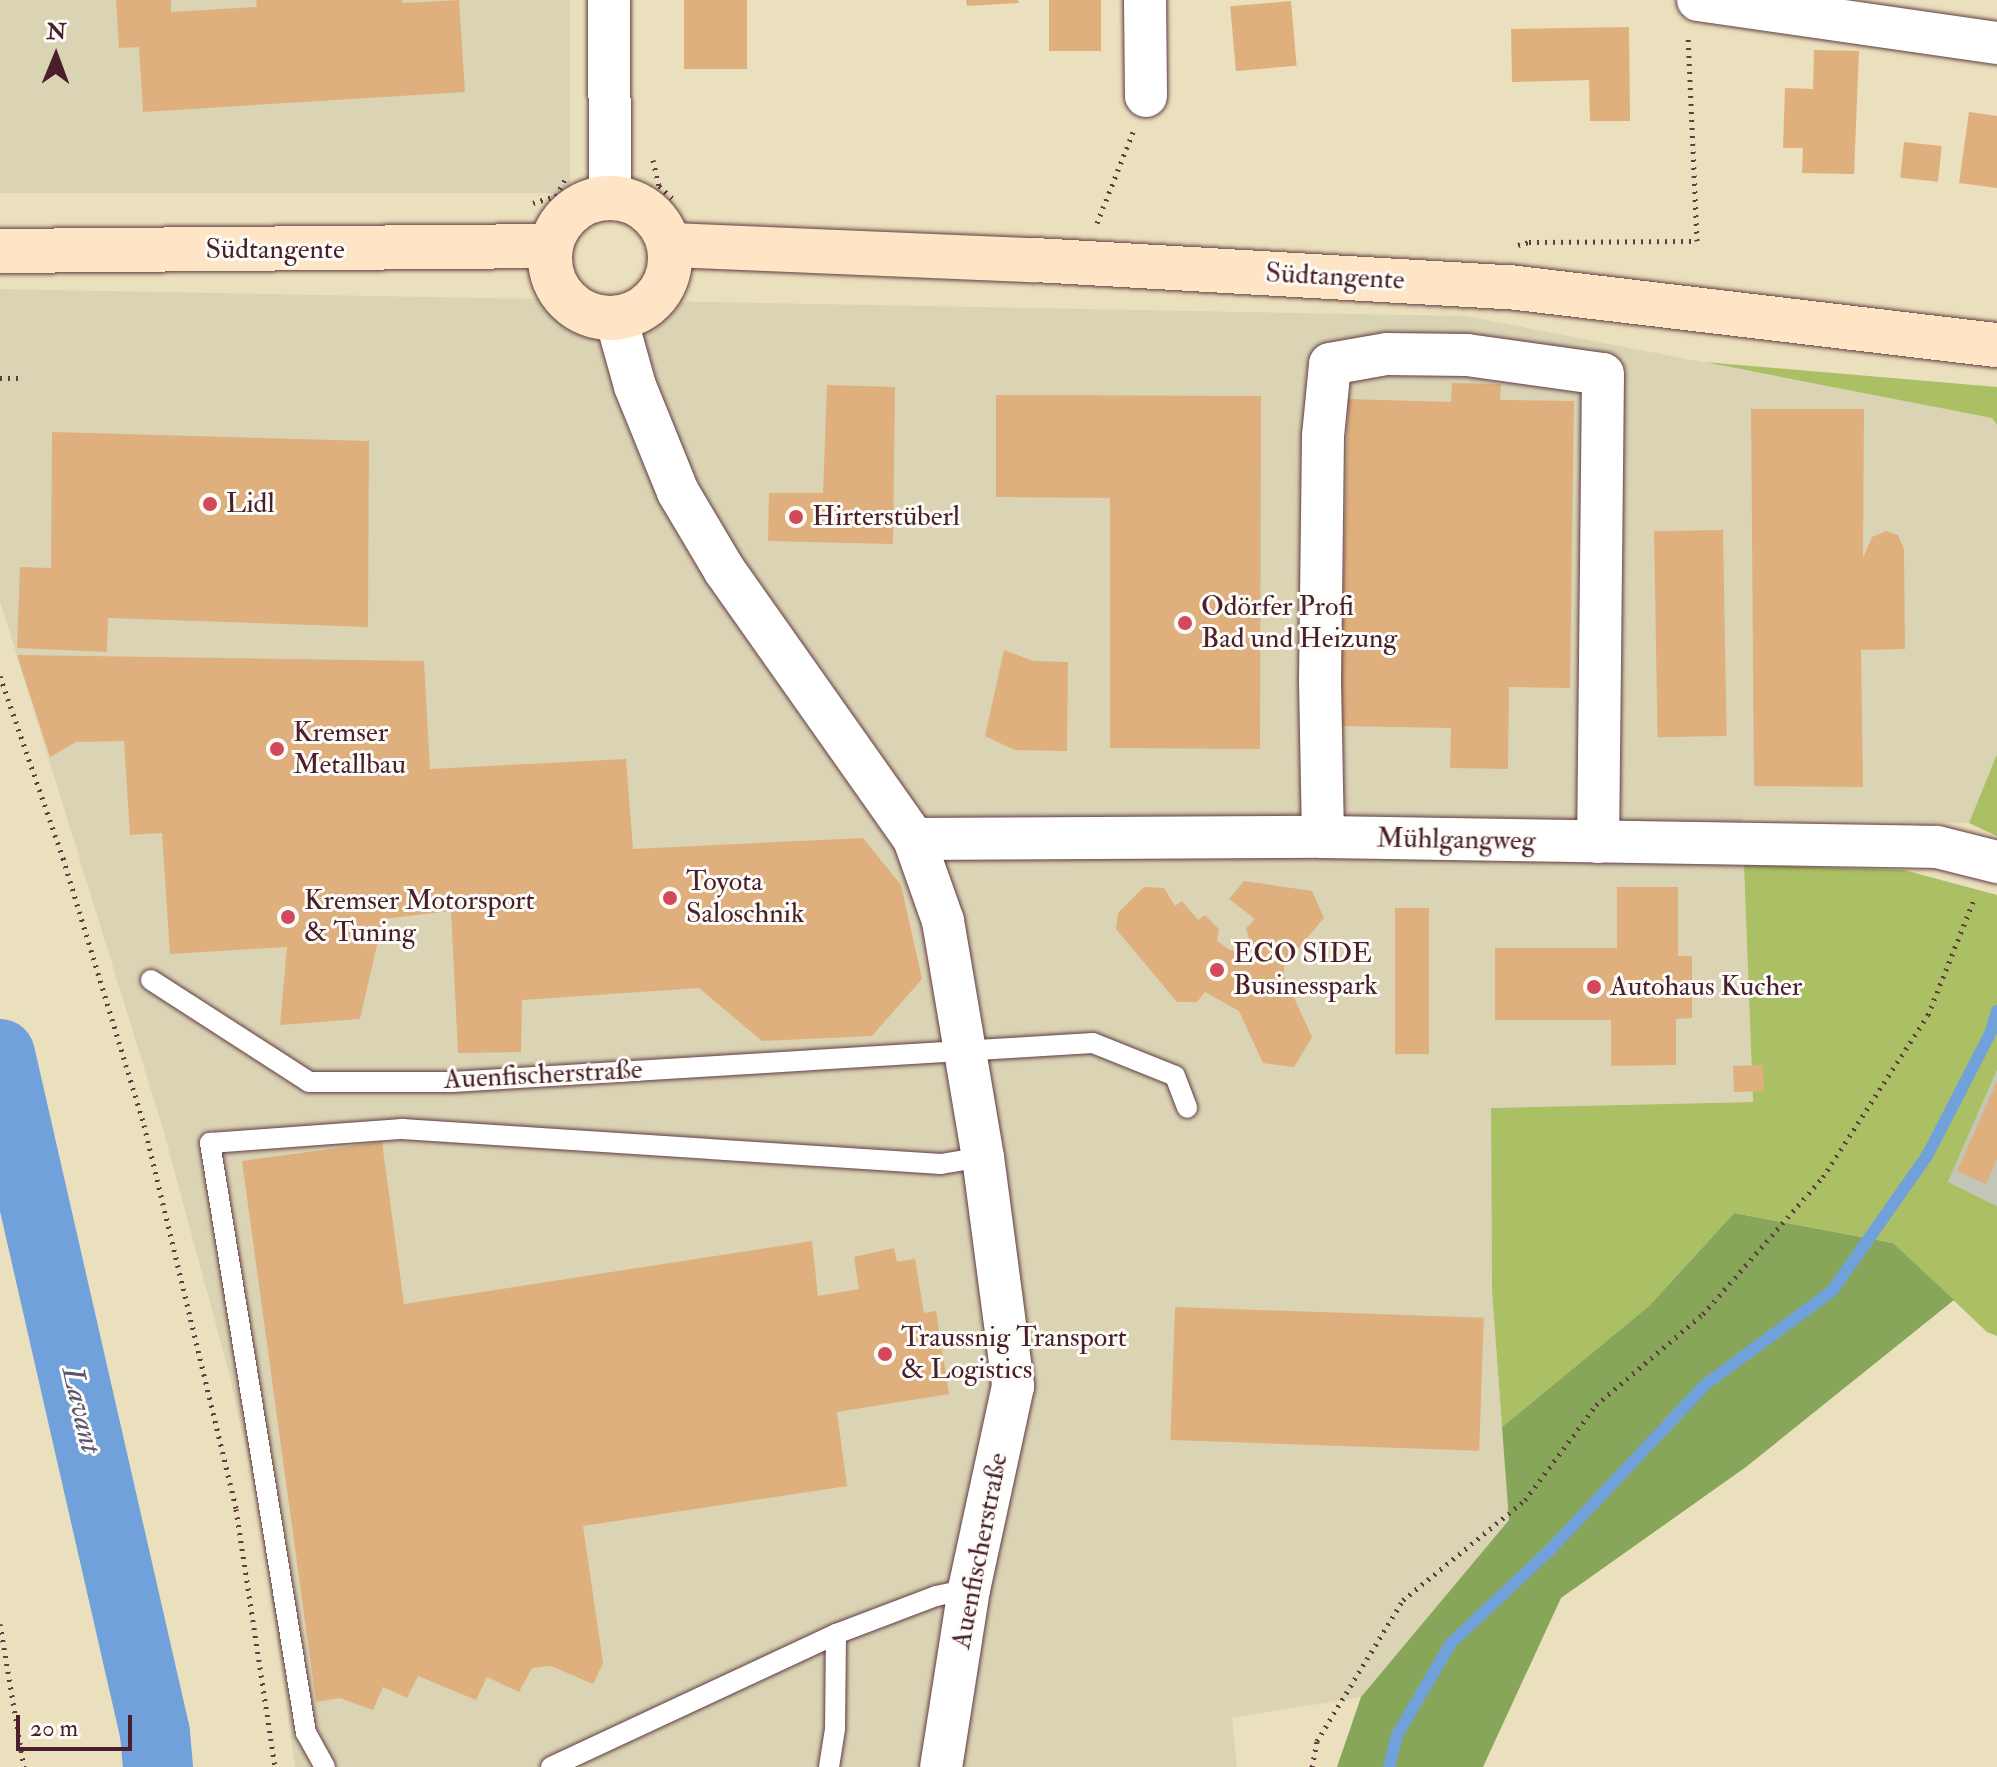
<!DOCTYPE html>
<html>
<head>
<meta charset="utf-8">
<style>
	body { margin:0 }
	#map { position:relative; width:1997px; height:1767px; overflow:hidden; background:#eae0bd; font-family:"IM FELL Double Pica",serif }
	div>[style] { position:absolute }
	.built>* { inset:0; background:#dad4b5; transform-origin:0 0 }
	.industrial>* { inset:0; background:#c4c5b9 }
	.green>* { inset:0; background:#abc064 }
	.forest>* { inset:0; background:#88a65a }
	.stream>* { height:12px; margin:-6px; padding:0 6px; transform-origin:6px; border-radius:6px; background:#71a1db }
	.river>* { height:70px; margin:-35px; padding:0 35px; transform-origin:35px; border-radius:35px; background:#71a1db }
	.building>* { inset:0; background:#dfb07d; transform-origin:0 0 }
	.path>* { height:5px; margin-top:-2.5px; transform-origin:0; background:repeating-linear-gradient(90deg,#623c41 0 2px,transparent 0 8px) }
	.roads { filter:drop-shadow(0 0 2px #623c41) drop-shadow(0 0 2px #623c41) }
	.service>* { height:20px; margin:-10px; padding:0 10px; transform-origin:10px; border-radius:10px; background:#fff }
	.minor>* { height:42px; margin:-21px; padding:0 21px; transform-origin:21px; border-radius:21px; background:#fff }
	.secondary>* { height:44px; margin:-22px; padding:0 22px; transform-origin:22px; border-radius:22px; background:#fde5c5 }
	.secondary>.ring { margin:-22px; padding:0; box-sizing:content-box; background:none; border:44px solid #fde5c5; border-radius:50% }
	.dots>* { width:22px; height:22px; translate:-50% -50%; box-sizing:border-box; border:4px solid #fdfcf7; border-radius:50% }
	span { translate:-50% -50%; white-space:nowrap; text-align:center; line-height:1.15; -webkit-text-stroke:6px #fdfcf7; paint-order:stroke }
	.street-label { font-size:28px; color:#4a1f2b }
	.poi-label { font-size:28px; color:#4a1f2b }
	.left { translate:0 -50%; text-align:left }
	.water-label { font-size:30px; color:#5a5371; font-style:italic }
	.north { position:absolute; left:16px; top:16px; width:80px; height:80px; -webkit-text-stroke:6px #fdfcf7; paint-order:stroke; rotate:1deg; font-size:22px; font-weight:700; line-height:32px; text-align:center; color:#4a1f2b }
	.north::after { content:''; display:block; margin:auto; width:28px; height:36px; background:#4a1f2b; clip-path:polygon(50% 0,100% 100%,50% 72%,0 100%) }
	.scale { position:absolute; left:16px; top:1715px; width:116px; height:36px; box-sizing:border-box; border:4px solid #4a1f2b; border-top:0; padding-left:10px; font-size:24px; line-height:28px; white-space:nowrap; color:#4a1f2b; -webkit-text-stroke:6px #fdfcf7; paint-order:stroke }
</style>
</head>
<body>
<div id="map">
	<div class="built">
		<i style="left:0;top:0;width:570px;height:193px"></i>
		<i style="clip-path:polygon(0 289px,1465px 316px,1992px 418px,1997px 425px,1997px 754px,1969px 823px,1742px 818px,1753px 1102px,1491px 1108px,1492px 1291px,1509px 1520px,1361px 1697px,1232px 1718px,1237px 1767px,295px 1767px,258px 1501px,229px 1373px,163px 1129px,0 601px)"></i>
	</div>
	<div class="industrial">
		<i style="clip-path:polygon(1997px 1070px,1997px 1206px,1948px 1182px)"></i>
	</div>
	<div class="green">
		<i style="clip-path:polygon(1704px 362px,1997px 387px,1997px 425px,1992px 418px)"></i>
		<i style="clip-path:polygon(1997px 754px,1997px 836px,1969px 823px)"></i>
		<i style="clip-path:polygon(1744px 865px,1904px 870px,1997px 895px,1997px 1070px,1948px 1182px,1997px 1206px,1997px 1336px,1987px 1332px,1893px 1243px,1734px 1213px,1649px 1306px,1502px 1427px,1492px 1291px,1491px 1108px,1753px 1102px)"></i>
	</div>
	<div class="forest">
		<i style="clip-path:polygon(1734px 1213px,1893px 1243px,1954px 1300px,1746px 1467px,1561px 1598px,1483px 1767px,1337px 1767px,1361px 1697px,1509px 1520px,1502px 1427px,1649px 1306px)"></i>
	</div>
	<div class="stream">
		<i style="left:1389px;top:1767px;width:33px;rotate:-76deg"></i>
		<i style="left:1397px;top:1735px;width:107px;rotate:-59.6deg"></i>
		<i style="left:1451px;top:1643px;width:136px;rotate:-43.2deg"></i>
		<i style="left:1550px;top:1550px;width:228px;rotate:-46.8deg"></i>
		<i style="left:1706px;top:1384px;width:157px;rotate:-36.4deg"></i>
		<i style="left:1832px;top:1291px;width:165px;rotate:-54.9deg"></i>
		<i style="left:1927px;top:1156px;width:140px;rotate:-62.7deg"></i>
		<i style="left:1991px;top:1032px;width:22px;rotate:-74deg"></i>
	</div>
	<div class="river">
		<i style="left:0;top:1054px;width:696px;rotate:77.14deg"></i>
		<i style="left:155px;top:1733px;width:34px;rotate:85deg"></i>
	</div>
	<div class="building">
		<i style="clip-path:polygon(116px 0,171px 0,171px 12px,257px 7px,256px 0,402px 0,403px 3px,459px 0,465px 92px,143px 112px,139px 47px,119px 48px)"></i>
		<i style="left:684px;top:0;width:63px;height:69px"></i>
		<i style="clip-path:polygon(966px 0,1018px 0,1019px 3px,967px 6px)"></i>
		<i style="left:1049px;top:0;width:52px;height:51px"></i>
		<i style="left:1291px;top:1px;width:65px;height:61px;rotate:85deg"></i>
		<i style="clip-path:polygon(1629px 27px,1630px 121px,1590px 121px,1589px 80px,1512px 82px,1511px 29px)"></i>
		<i style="clip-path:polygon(1814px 50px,1859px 51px,1854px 174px,1802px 173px,1803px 148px,1783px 148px,1785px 88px,1813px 89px)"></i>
		<i style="clip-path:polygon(1969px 112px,1997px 116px,1997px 188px,1959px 183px)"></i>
		<i style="left:1904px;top:142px;width:38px;height:36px;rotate:6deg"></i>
		<i style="clip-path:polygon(1452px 383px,1501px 384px,1500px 400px,1574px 401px,1570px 688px,1509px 687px,1508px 769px,1450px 768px,1451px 728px,1340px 726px,1348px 399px,1451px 402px)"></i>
		<i style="clip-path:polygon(827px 385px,895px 387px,893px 544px,768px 541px,769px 493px,823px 493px)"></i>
		<i style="clip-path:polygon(996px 395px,1261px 396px,1260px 749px,1110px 748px,1110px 498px,996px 497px)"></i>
		<i style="clip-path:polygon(1751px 409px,1864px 409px,1863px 558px,1872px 537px,1886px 531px,1898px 535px,1904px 549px,1905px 649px,1861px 650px,1863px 787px,1754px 786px)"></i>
		<i style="clip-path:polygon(52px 432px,369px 441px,368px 627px,108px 618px,107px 652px,17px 648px,20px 567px,51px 568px)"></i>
		<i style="left:1723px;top:530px;width:206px;height:69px;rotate:89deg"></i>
		<i style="clip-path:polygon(1004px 650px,1033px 661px,1068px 662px,1067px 751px,1015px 750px,985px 736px)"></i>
		<i style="clip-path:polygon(17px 655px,424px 661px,430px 769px,626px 759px,633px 849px,863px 838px,901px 885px,922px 979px,872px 1036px,762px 1041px,699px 988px,522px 1000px,521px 1052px,458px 1053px,451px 911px,383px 919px,360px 1019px,280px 1025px,287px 947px,170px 954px,162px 833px,130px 835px,124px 741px,76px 742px,50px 757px)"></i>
		<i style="clip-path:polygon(1244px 881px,1312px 891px,1324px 918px,1284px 965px,1284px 976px,1312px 1037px,1294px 1067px,1263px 1063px,1239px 1011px,1205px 992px,1197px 1002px,1177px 1002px,1116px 929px,1118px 913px,1144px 887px,1164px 888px,1175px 906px,1182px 901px,1198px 920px,1205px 915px,1219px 929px,1217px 941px,1230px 950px,1253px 954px,1246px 928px,1255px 919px,1229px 899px)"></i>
		<i style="clip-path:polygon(1617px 887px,1678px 887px,1678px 956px,1692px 956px,1692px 1018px,1676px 1019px,1676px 1065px,1611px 1066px,1611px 1020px,1495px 1020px,1495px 948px,1617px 948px)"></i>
		<i style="left:1395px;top:908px;width:34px;height:146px"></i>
		<i style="left:1763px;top:1065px;width:26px;height:30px;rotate:88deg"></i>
		<i style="clip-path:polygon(1997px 1081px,1997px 1159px,1986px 1184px,1957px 1171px)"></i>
		<i style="clip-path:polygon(382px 1142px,404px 1304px,812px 1241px,818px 1296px,859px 1289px,854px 1257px,894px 1248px,897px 1262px,915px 1259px,924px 1313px,936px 1311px,949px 1394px,837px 1412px,847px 1486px,583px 1526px,603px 1663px,593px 1684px,551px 1666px,532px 1668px,519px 1692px,487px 1677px,476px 1700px,418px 1676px,407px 1698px,383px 1687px,373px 1710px,340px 1698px,316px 1702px,242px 1161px)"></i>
		<i style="left:1175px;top:1307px;width:309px;height:133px;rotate:2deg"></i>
	</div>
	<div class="path">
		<i style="left:653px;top:160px;width:27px;rotate:77deg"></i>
		<i style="left:659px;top:186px;width:23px;rotate:43deg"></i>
		<i style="left:533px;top:203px;width:24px;rotate:-17deg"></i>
		<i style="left:556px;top:196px;width:23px;rotate:-61deg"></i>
		<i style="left:1097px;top:223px;width:98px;rotate:-68.4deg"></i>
		<i style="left:1518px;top:245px;width:11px;rotate:-15deg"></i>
		<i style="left:1529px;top:242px;width:168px;rotate:-0.3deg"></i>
		<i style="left:1697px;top:241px;width:203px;rotate:-92.5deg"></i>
		<i style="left:0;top:378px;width:24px"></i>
		<i style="left:0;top:676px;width:193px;rotate:70.9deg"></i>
		<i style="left:63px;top:858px;width:279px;rotate:73.1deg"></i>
		<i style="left:144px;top:1125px;width:395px;rotate:76.5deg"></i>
		<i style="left:236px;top:1509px;width:261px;rotate:81.4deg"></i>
		<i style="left:0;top:1624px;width:145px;rotate:80.5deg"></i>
		<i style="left:1312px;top:1767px;width:26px;rotate:-79deg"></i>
		<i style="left:1317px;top:1741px;width:165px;rotate:-58.6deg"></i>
		<i style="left:1403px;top:1600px;width:158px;rotate:-39.3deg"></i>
		<i style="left:1525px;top:1500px;width:119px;rotate:-53.2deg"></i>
		<i style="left:1596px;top:1405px;width:140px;rotate:-40.4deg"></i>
		<i style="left:1703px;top:1314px;width:182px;rotate:-48.8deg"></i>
		<i style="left:1823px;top:1177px;width:193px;rotate:-57.1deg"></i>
		<i style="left:1928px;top:1015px;width:127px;rotate:-68.3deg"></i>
	</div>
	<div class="roads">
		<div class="service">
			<i style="left:151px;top:980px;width:188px;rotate:32.8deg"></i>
			<i style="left:309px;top:1082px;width:143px"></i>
			<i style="left:452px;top:1082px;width:642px;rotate:-3.48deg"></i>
			<i style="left:1093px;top:1043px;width:88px;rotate:21.9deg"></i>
			<i style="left:1175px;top:1076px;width:34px;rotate:69deg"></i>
			<i style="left:325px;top:1767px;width:39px;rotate:-119deg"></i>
			<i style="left:306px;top:1733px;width:598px;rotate:-99.24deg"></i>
			<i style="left:210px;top:1143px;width:193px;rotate:-4.2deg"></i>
			<i style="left:402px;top:1129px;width:540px;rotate:3.72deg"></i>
			<i style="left:941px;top:1164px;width:43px;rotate:-9.5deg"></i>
			<i style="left:551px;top:1767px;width:315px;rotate:-25deg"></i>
			<i style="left:836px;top:1634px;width:107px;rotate:-20.8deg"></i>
			<i style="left:936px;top:1596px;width:34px;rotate:-12deg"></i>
			<i style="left:829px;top:1767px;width:38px;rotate:-81deg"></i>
			<i style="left:835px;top:1729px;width:95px;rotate:-89.4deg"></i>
		</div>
		<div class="minor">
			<i style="left:609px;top:0;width:197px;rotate:89.7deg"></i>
			<i style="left:1145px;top:0;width:96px;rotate:89.4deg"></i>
			<i style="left:1698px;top:0;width:302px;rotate:8.2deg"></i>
			<i style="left:616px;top:318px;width:71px;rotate:74.4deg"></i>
			<i style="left:635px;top:386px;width:114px;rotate:67.9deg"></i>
			<i style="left:678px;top:492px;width:92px;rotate:59.3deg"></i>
			<i style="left:725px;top:571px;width:328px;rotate:54.8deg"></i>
			<i style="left:914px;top:839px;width:87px;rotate:70.5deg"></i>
			<i style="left:943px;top:921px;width:239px;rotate:80.4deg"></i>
			<i style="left:983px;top:1157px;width:231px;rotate:82.5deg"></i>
			<i style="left:1013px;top:1386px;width:208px;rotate:102.2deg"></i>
			<i style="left:969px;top:1589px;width:180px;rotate:98.9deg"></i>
			<i style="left:1323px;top:837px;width:156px;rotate:-91.1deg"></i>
			<i style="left:1320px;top:681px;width:245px;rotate:-89.3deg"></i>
			<i style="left:1323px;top:436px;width:72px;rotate:-84.4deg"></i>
			<i style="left:1330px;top:364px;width:58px;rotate:-10deg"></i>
			<i style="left:1387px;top:354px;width:80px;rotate:0.7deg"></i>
			<i style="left:1467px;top:355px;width:137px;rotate:8deg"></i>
			<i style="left:1603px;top:374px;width:468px;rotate:90.6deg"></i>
			<i style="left:914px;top:839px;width:409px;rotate:-0.3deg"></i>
			<i style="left:1323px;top:837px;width:614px;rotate:0.93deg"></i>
			<i style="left:1937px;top:847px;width:62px;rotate:14deg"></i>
		</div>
		<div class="secondary">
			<i class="ring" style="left:550px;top:198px;width:76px;height:76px"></i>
			<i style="left:670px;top:245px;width:365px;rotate:2.4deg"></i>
			<i style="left:1035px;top:260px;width:475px;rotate:3.3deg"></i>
			<i style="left:1509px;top:287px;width:491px;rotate:6.8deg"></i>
			<i style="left:0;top:251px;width:551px;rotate:-0.52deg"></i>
		</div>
	</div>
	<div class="dots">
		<i style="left:210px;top:504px;background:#d1495b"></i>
		<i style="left:796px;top:517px;background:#d1495b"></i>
		<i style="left:1185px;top:623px;background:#d1495b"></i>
		<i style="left:277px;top:749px;background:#d1495b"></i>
		<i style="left:670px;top:898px;background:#d1495b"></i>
		<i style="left:288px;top:917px;background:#d1495b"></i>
		<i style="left:1217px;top:970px;background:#d1495b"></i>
		<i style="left:1594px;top:987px;background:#d1495b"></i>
		<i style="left:885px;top:1354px;background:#d1495b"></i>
	</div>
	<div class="street-label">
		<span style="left:275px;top:250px">Südtangente</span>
		<span style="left:1335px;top:277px;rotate:3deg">Südtangente</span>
		<span style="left:1456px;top:840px;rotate:1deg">Mühlgangweg</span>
		<span style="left:543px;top:1075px;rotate:-3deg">Auenfischerstraße</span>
		<span style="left:980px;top:1551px;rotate:-79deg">Auenfischerstraße</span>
	</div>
	<div class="poi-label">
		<span class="left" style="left:226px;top:504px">Lidl</span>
		<span class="left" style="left:812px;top:517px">Hirterstüberl</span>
		<span class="left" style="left:1201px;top:623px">Odörfer Profi<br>Bad und Heizung</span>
		<span class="left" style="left:293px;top:749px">Kremser<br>Metallbau</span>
		<span class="left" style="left:686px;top:898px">Toyota<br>Saloschnik</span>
		<span class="left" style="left:304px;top:917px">Kremser Motorsport<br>&amp; Tuning</span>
		<span class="left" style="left:1233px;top:970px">ECO SIDE<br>Businesspark</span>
		<span class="left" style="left:1610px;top:987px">Autohaus Kucher</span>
		<span class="left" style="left:901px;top:1354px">Traussnig Transport<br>&amp; Logistics</span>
	</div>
	<div class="water-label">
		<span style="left:81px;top:1410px;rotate:77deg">Lavant</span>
	</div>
	<div class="north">N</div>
	<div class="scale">20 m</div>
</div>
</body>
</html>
